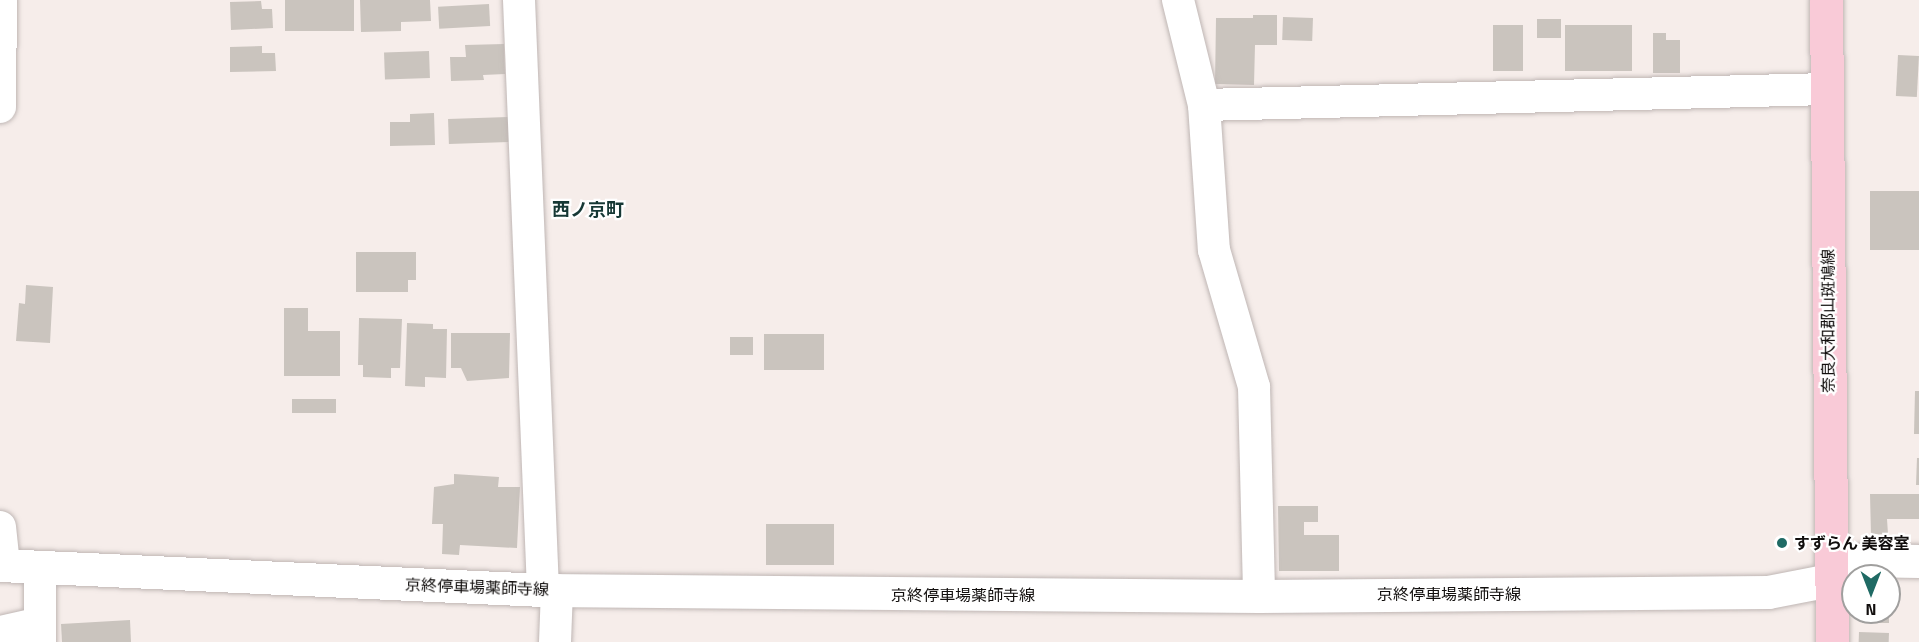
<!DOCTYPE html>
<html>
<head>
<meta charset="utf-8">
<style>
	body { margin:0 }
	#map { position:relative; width:1919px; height:642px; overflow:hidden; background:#f6edea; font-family:"Titillium Web","Noto Sans JP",sans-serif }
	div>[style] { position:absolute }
	.building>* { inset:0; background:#cac4be; transform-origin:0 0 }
	.roads { filter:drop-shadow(0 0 2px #bfb6b4) drop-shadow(0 0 2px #bfb6b4) }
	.minor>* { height:32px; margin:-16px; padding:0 16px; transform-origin:16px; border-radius:16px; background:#fff }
	.secondary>* { height:33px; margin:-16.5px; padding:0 16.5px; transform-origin:16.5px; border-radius:16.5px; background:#fff }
	.primary>* { height:33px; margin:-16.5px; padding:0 16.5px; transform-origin:16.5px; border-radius:16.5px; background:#f9cad7 }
	.dots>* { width:16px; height:16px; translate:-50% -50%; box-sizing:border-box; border:3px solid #fff; border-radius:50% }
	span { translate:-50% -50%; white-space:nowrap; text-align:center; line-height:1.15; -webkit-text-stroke:4.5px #fff; paint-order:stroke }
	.street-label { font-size:16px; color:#110e0d }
	.poi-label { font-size:16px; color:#110e0d; font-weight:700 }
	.left { translate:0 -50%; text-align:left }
	.neighbourhood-label { font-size:18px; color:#163835; font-weight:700 }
	.north { position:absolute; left:1841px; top:564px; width:60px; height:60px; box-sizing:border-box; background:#fff; border:2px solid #a09f9e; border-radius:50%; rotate:180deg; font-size:16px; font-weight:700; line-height:24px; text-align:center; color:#110e0d }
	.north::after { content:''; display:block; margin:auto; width:21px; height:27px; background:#1f6a64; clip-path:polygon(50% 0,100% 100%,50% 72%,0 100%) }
</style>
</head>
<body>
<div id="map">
	<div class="building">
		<i style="left:285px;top:0;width:69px;height:31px"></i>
		<i style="clip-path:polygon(360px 0,430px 0,431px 21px,401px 22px,401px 31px,361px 32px)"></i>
		<i style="clip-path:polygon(261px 1px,262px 9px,272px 9px,273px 28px,231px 30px,230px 2px)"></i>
		<i style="left:489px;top:4px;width:22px;height:51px;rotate:87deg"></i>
		<i style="clip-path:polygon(1253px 15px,1277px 15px,1277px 45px,1255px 45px,1254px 85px,1215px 84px,1216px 18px,1253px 18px)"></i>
		<i style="left:1283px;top:17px;width:30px;height:23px;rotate:2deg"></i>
		<i style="left:1537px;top:19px;width:24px;height:19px"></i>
		<i style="left:1493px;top:25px;width:30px;height:46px"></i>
		<i style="left:1565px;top:25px;width:67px;height:46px"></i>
		<i style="clip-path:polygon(1653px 33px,1666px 33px,1666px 40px,1680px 40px,1680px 73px,1653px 73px)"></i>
		<i style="clip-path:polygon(504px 44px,505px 74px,483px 75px,484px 80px,451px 81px,450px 57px,466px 57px,465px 45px)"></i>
		<i style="clip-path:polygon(262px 46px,262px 53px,275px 53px,276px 71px,230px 72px,230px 47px)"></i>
		<i style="left:429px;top:51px;width:27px;height:45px;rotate:88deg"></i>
		<i style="left:1898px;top:55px;width:21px;height:41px;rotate:3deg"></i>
		<i style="clip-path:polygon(434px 113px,435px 145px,390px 146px,390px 122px,410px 122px,410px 114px)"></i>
		<i style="left:508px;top:117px;width:25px;height:60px;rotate:88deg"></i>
		<i style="left:1870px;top:191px;width:49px;height:59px"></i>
		<i style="clip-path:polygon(356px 252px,416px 252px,416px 280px,408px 280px,408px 292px,356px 292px)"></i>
		<i style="clip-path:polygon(26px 285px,53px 287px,50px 343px,16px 341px,19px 303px,25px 304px)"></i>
		<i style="clip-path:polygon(284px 308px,308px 308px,308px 331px,340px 331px,340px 376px,284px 376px)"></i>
		<i style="clip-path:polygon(359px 318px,402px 319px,400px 368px,391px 368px,391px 378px,363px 377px,363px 365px,358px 365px)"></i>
		<i style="clip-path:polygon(407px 323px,433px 324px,433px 329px,447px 329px,446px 378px,425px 377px,425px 387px,405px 386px)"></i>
		<i style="clip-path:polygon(451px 333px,510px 333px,509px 378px,467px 381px,461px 368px,451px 368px)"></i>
		<i style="left:824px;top:334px;width:36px;height:60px;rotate:90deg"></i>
		<i style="left:730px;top:337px;width:23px;height:18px"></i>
		<i style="clip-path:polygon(1915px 391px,1919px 391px,1919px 434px,1914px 434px)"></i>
		<i style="left:292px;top:399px;width:44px;height:14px"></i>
		<i style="clip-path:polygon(1917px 458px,1919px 458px,1919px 485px,1916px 485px)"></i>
		<i style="clip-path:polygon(454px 474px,499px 477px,498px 487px,520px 487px,517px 548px,460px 545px,459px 555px,442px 554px,443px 524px,432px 524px,434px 487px,454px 484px)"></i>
		<i style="clip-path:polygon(1870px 494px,1919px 494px,1919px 519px,1887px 519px,1888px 534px,1871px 535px)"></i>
		<i style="clip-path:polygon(1278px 506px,1318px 506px,1318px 522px,1304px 522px,1304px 535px,1339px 535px,1339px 571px,1279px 571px)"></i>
		<i style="left:834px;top:524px;width:41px;height:68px;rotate:90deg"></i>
		<i style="left:1862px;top:612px;width:27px;height:11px"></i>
		<i style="clip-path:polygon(130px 620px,131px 642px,62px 642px,61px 624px)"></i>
		<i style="left:1859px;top:632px;width:30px;height:10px;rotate:2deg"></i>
	</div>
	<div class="roads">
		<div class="minor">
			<i style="left:519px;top:0;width:590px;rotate:87.67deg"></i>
			<i style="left:1178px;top:0;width:108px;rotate:76.1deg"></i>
			<i style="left:1204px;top:105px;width:145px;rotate:86.1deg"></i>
			<i style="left:1214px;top:250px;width:143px;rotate:73.7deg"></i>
			<i style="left:1254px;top:387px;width:209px;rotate:88.6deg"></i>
			<i style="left:1204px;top:105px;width:623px;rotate:-1.47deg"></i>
			<i style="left:0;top:107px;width:107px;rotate:-89.5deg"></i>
			<i style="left:0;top:527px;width:39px;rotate:84deg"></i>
			<i style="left:0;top:632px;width:41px;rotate:-12.7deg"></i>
			<i style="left:40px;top:642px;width:75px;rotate:-90deg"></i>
			<i style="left:555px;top:642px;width:52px;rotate:-87.8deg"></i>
		</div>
		<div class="secondary">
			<i style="left:0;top:565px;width:544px;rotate:2.64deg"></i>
			<i style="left:543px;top:590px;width:716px;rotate:0.48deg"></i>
			<i style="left:1259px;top:596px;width:509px;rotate:-0.45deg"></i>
			<i style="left:1768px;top:592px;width:63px;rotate:-11deg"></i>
			<i style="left:1830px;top:580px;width:36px;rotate:-34deg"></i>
			<i style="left:1860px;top:560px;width:59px;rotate:1deg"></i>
		</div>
		<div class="primary">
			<i style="left:1826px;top:0;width:642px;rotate:89.46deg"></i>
		</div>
	</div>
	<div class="dots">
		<i style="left:1782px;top:543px;background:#1f6a64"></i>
	</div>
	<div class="street-label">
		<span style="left:1828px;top:321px;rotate:-90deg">奈良大和郡山斑鳩線</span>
		<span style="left:477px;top:587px;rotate:2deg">京終停車場薬師寺線</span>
		<span style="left:1449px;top:594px">京終停車場薬師寺線</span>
		<span style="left:963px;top:595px">京終停車場薬師寺線</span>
	</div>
	<div class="poi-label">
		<span class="left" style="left:1794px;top:543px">すずらん 美容室</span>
	</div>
	<div class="neighbourhood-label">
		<span style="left:588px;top:210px">西ノ京町</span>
	</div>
	<div class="north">N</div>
</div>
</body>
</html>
